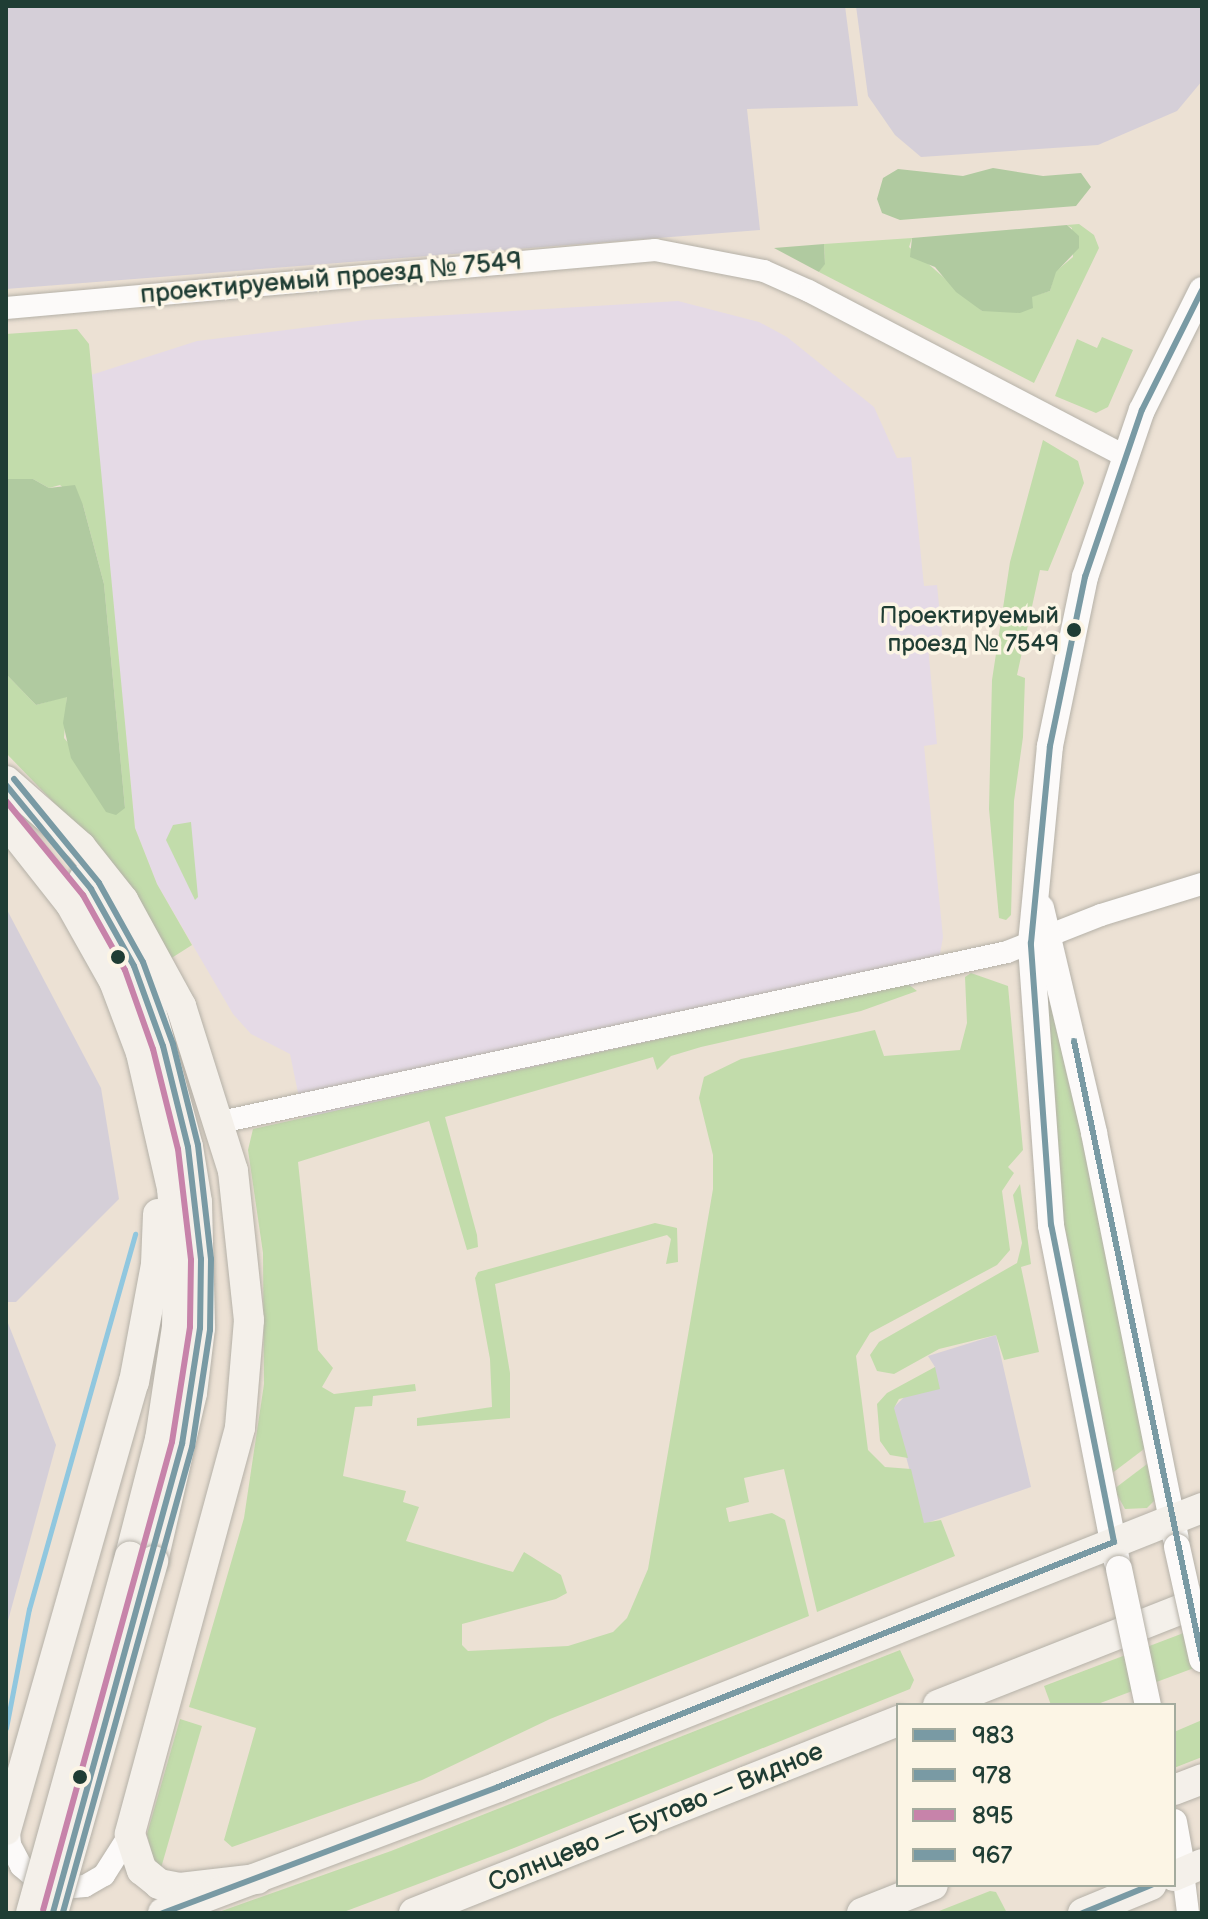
<!DOCTYPE html>
<html>
<head>
<meta charset="utf-8">
<style>
	body { margin:0 }
	#map { position:relative; width:1208px; height:1919px; overflow:hidden; background:#ece1d4; font-family:"Balsamiq Sans",sans-serif }
	div>[style] { position:absolute }
	.built>* { inset:0; background:#e5dae6 }
	.industrial>* { inset:0; background:#d5cfd8 }
	.green>* { inset:0; background:#c2dcab }
	.forest>* { inset:0; background:#b0caa0 }
	.stream>* { height:5px; margin:-2.5px; padding:0 2.5px; transform-origin:2.5px; border-radius:2.5px; background:#90c7df }
	.roads { filter:drop-shadow(0 0 2px #b5b1a8) drop-shadow(0 0 2px #b5b1a8) }
	.minor>* { height:22px; margin:-11px; padding:0 11px; transform-origin:11px; border-radius:11px; background:#fcfaf9 }
	.tertiary>* { height:26px; margin:-13px; padding:0 13px; transform-origin:13px; border-radius:13px; background:#fcfaf9 }
	.secondary>* { height:30px; margin:-15px; padding:0 15px; transform-origin:15px; border-radius:15px; background:#f4f0ea }
	.bridges { filter:drop-shadow(0 0 2px #b5b1a8) drop-shadow(0 0 2px #b5b1a8) }
	.tertiary-bridge>* { height:26px; margin:-13px; padding:0 13px; transform-origin:13px; border-radius:13px; background:#fcfaf9 }
	.secondary-bridge>* { height:30px; margin:-15px; padding:0 15px; transform-origin:15px; border-radius:15px; background:#f4f0ea }
	.bus-1>* { height:6px; margin:-3px; padding:0 3px; transform-origin:3px; border-radius:3px; background:#799aa4 }
	.bus-2>* { height:6px; margin:-3px; padding:0 3px; transform-origin:3px; border-radius:3px; background:#799aa4 }
	.bus-3>* { height:6px; margin:-3px; padding:0 3px; transform-origin:3px; border-radius:3px; background:#c783aa }
	.bus-4>* { height:6px; margin:-3px; padding:0 3px; transform-origin:3px; border-radius:3px; background:#799aa4 }
	.dots>* { width:22px; height:22px; translate:-50% -50%; box-sizing:border-box; border:4px solid #fcf5e5; border-radius:50% }
	span { translate:-50% -50%; white-space:nowrap; text-align:center; line-height:1.15; -webkit-text-stroke:7px #fcf5e5; paint-order:stroke }
	.bus-label { font-size:24px; color:#1f3d34 }
	.right { translate:-100% -50%; text-align:right }
	.street-label { font-size:26px; color:#1f3d34 }
	.frame { position:absolute; inset:0; border:8px solid #1f3d34; pointer-events:none }
	.legend { position:absolute; left:896px; top:1703px; width:280px; height:184px; box-sizing:border-box; background:#fcf5e5; border:2px solid #a4ab9e; margin:0; padding:10px 14px; list-style:none; font-size:24px; color:#1f3d34 }
	.legend li { display:flex; align-items:center; gap:16px; height:40px }
	.legend b { width:40px; border:2px solid #a4ab9e }
</style>
</head>
<body>
<div id="map">
	<div class="built">
		<i style="clip-path:polygon(678px 301px,759px 322px,787px 337px,874px 407px,897px 458px,911px 457px,924px 586px,937px 585px,943px 645px,928px 646px,937px 744px,924px 746px,943px 937px,939px 960px,923px 979px,902px 992px,304px 1122px,290px 1054px,251px 1034px,233px 1014px,157px 884px,135px 828px,91px 375px,197px 341px,366px 320px)"></i>
	</div>
	<div class="industrial">
		<i style="clip-path:polygon(6px 6px,845px 6px,858px 106px,747px 109px,760px 230px,6px 289px)"></i>
		<i style="clip-path:polygon(856px 6px,1202px 6px,1202px 81px,1177px 111px,1098px 145px,921px 157px,895px 135px,868px 96px)"></i>
		<i style="clip-path:polygon(6px 908px,101px 1088px,119px 1199px,16px 1302px,6px 1302px)"></i>
		<i style="clip-path:polygon(6px 1318px,56px 1445px,6px 1628px)"></i>
		<i style="clip-path:polygon(996px 1335px,1031px 1487px,924px 1524px,893px 1408px,935px 1367px,928px 1356px)"></i>
	</div>
	<div class="green">
		<i style="clip-path:polygon(1079px 224px,1094px 235px,1099px 248px,1034px 383px,819px 272px,825px 263px,824px 244px,912px 238px,909px 247px,982px 311px,1050px 291px,1055px 272px,1073px 257px,1072px 228px,1067px 225px)"></i>
		<i style="clip-path:polygon(77px 329px,89px 344px,135px 828px,157px 884px,192px 945px,170px 959px,91px 841px,6px 753px,6px 674px,36px 705px,67px 696px,64px 738px,125px 808px,104px 584px,83px 505px,60px 485px,49px 488px,33px 479px,6px 479px,6px 334px)"></i>
		<i style="clip-path:polygon(1102px 337px,1133px 350px,1108px 407px,1096px 413px,1055px 396px,1077px 339px,1097px 348px)"></i>
		<i style="clip-path:polygon(1043px 440px,1078px 461px,1084px 483px,1048px 571px,1040px 570px,1017px 675px,1025px 678px,1023px 737px,1014px 801px,1011px 915px,1006px 920px,999px 918px,989px 809px,992px 680px,1010px 562px)"></i>
		<i style="clip-path:polygon(191px 822px,198px 897px,195px 900px,166px 840px,173px 825px)"></i>
		<i style="clip-path:polygon(971px 973px,1008px 986px,1023px 1150px,1008px 1167px,1014px 1173px,1002px 1191px,1010px 1250px,997px 1265px,870px 1333px,856px 1356px,868px 1450px,885px 1467px,911px 1469px,924px 1523px,941px 1520px,955px 1556px,817px 1612px,784px 1469px,744px 1478px,749px 1502px,726px 1508px,729px 1522px,772px 1513px,785px 1520px,809px 1616px,550px 1719px,422px 1780px,232px 1847px,224px 1840px,256px 1728px,189px 1707px,244px 1518px,264px 1384px,263px 1253px,248px 1150px,253px 1129px,908px 984px,917px 991px,861px 1011px,701px 1047px,671px 1056px,657px 1070px,653px 1057px,445px 1117px,477px 1235px,478px 1247px,467px 1250px,429px 1121px,298px 1162px,318px 1350px,333px 1368px,322px 1387px,334px 1394px,415px 1384px,416px 1391px,373px 1396px,372px 1406px,355px 1407px,343px 1476px,406px 1491px,403px 1502px,419px 1507px,406px 1541px,513px 1572px,524px 1552px,561px 1575px,567px 1593px,556px 1599px,462px 1624px,462px 1645px,468px 1651px,568px 1646px,613px 1632px,627px 1618px,648px 1569px,713px 1189px,713px 1155px,699px 1098px,704px 1077px,741px 1059px,875px 1030px,884px 1056px,960px 1050px,967px 1023px,965px 977px)"></i>
		<i style="clip-path:polygon(1051px 979px,1148px 1446px,1111px 1474px,1059px 1219px,1041px 981px)"></i>
		<i style="clip-path:polygon(1020px 1184px,1031px 1264px,1021px 1267px,1039px 1352px,1004px 1360px,996px 1335px,939px 1349px,894px 1374px,877px 1371px,870px 1355px,879px 1342px,1017px 1263px,1022px 1243px,1013px 1195px)"></i>
		<i style="clip-path:polygon(655px 1223px,677px 1228px,678px 1262px,666px 1264px,671px 1239px,667px 1235px,495px 1284px,510px 1373px,510px 1418px,417px 1426px,417px 1418px,492px 1407px,490px 1359px,475px 1278px,478px 1272px)"></i>
		<i style="clip-path:polygon(935px 1367px,940px 1389px,899px 1399px,894px 1408px,908px 1458px,890px 1455px,880px 1441px,877px 1404px,887px 1393px)"></i>
		<i style="clip-path:polygon(1151px 1461px,1156px 1499px,1147px 1508px,1125px 1509px,1114px 1489px)"></i>
		<i style="clip-path:polygon(1202px 1626px,1202px 1665px,1095px 1705px,1051px 1705px,1044px 1686px)"></i>
		<i style="clip-path:polygon(900px 1650px,914px 1680px,910px 1689px,514px 1848px,341px 1913px,216px 1913px,391px 1851px)"></i>
		<i style="clip-path:polygon(180px 1719px,202px 1726px,161px 1868px,153px 1860px,147px 1834px)"></i>
		<i style="clip-path:polygon(1202px 1720px,1202px 1757px,1174px 1768px,1174px 1732px)"></i>
		<i style="clip-path:polygon(990px 1891px,996px 1892px,1007px 1913px,934px 1913px)"></i>
	</div>
	<div class="forest">
		<i style="clip-path:polygon(993px 168px,1043px 176px,1081px 173px,1091px 187px,1076px 206px,900px 220px,882px 213px,877px 199px,883px 178px,898px 169px,963px 176px)"></i>
		<i style="clip-path:polygon(1067px 225px,1079px 236px,1079px 248px,1056px 272px,1050px 291px,1032px 297px,1033px 308px,1020px 313px,982px 311px,956px 292px,935px 267px,910px 257px,912px 238px)"></i>
		<i style="clip-path:polygon(824px 244px,825px 264px,819px 272px,774px 248px)"></i>
		<i style="clip-path:polygon(6px 479px,33px 479px,49px 488px,75px 485px,83px 505px,104px 584px,125px 808px,116px 815px,106px 812px,71px 758px,63px 723px,67px 697px,36px 705px,6px 674px)"></i>
	</div>
	<div class="stream">
		<i style="left:6px;top:1728px;width:121px;rotate:-79.1deg"></i>
		<i style="left:29px;top:1609px;width:390px;rotate:-74.2deg"></i>
	</div>
	<div class="roads">
		<div class="minor">
			<i style="left:6px;top:308px;width:652px;rotate:-5.11deg"></i>
			<i style="left:655px;top:250px;width:111px;rotate:10.9deg"></i>
			<i style="left:764px;top:271px;width:49px;rotate:24deg"></i>
			<i style="left:809px;top:291px;width:356px;rotate:27.6deg"></i>
			<i style="left:221px;top:1122px;width:804px;rotate:-12.2deg"></i>
			<i style="left:1007px;top:952px;width:101px;rotate:-21.5deg"></i>
			<i style="left:1101px;top:915px;width:106px;rotate:-17.1deg"></i>
			<i style="left:8px;top:1821px;width:24px;rotate:85deg"></i>
			<i style="left:10px;top:1845px;width:24px;rotate:62deg"></i>
			<i style="left:21px;top:1866px;width:23px;rotate:40deg"></i>
			<i style="left:39px;top:1881px;width:24px;rotate:17deg"></i>
			<i style="left:62px;top:1888px;width:23px;rotate:-5deg"></i>
			<i style="left:85px;top:1886px;width:22px;rotate:-30deg"></i>
			<i style="left:104px;top:1875px;width:49px;rotate:-57.6deg"></i>
			<i style="left:1183px;top:1872px;width:41px;rotate:83deg"></i>
		</div>
		<div class="tertiary">
			<i style="left:1041px;top:908px;width:231px;rotate:76.7deg"></i>
			<i style="left:1094px;top:1133px;width:413px;rotate:78.6deg"></i>
			<i style="left:1117px;top:1562px;width:343px;rotate:-101.1deg"></i>
			<i style="left:1051px;top:1225px;width:283px;rotate:-94.1deg"></i>
			<i style="left:1031px;top:943px;width:198px;rotate:-84.5deg"></i>
			<i style="left:1050px;top:746px;width:173px;rotate:-78.3deg"></i>
			<i style="left:1085px;top:577px;width:176px;rotate:-71.2deg"></i>
			<i style="left:1142px;top:410px;width:134px;rotate:-63.4deg"></i>
			<i style="left:1174px;top:1822px;width:51px;rotate:79.8deg"></i>
		</div>
		<div class="secondary">
			<i style="left:6px;top:781px;width:100px;rotate:41.3deg"></i>
			<i style="left:81px;top:847px;width:68px;rotate:51.6deg"></i>
			<i style="left:123px;top:900px;width:121px;rotate:61.3deg"></i>
			<i style="left:181px;top:1006px;width:173px;rotate:72.5deg"></i>
			<i style="left:233px;top:1171px;width:150px;rotate:83.9deg"></i>
			<i style="left:249px;top:1320px;width:108px;rotate:94.8deg"></i>
			<i style="left:240px;top:1428px;width:421px;rotate:105.2deg"></i>
			<i style="left:130px;top:1834px;width:38px;rotate:72deg"></i>
			<i style="left:142px;top:1870px;width:22px;rotate:39deg"></i>
			<i style="left:159px;top:1884px;width:21px;rotate:11deg"></i>
			<i style="left:180px;top:1888px;width:78px;rotate:-6.7deg"></i>
			<i style="left:6px;top:822px;width:103px;rotate:51.7deg"></i>
			<i style="left:70px;top:903px;width:90px;rotate:60.6deg"></i>
			<i style="left:114px;top:981px;width:77px;rotate:69.4deg"></i>
			<i style="left:141px;top:1053px;width:139px;rotate:77.1deg"></i>
			<i style="left:172px;top:1188px;width:71px;rotate:85.2deg"></i>
			<i style="left:178px;top:1259px;width:68px;rotate:90.8deg"></i>
			<i style="left:177px;top:1327px;width:113px;rotate:98.6deg"></i>
			<i style="left:160px;top:1439px;width:121px;rotate:104.4deg"></i>
			<i style="left:84px;top:879px;width:61px;rotate:58.4deg"></i>
			<i style="left:116px;top:931px;width:83px;rotate:65.9deg"></i>
			<i style="left:150px;top:1007px;width:145px;rotate:74.8deg"></i>
			<i style="left:188px;top:1147px;width:56px;rotate:80.7deg"></i>
			<i style="left:197px;top:1202px;width:126px;rotate:88.6deg"></i>
			<i style="left:200px;top:1328px;width:65px;rotate:97deg"></i>
			<i style="left:192px;top:1393px;width:172px;rotate:103.1deg"></i>
			<i style="left:938px;top:1705px;width:284px;rotate:-21.5deg"></i>
			<i style="left:1174px;top:1790px;width:30px;rotate:-21deg"></i>
			<i style="left:6px;top:1830px;width:466px;rotate:-74.1deg"></i>
			<i style="left:134px;top:1382px;width:120px;rotate:-79.4deg"></i>
			<i style="left:156px;top:1264px;width:50px;rotate:-87.7deg"></i>
			<i style="left:1174px;top:1876px;width:30px;rotate:-23deg"></i>
			<i style="left:163px;top:1913px;width:358px;rotate:-20.6deg"></i>
			<i style="left:498px;top:1787px;width:757px;rotate:-21.62deg"></i>
			<i style="left:414px;top:1913px;width:521px;rotate:-21.64deg"></i>
			<i style="left:862px;top:1913px;width:76px;rotate:-21.5deg"></i>
			<i style="left:1083px;top:1913px;width:74px;rotate:-22.4deg"></i>
		</div>
	</div>
	<div class="bridges">
		<div class="tertiary-bridge">
			<i style="left:1177px;top:1547px;width:115px;rotate:77.4deg"></i>
			<i style="left:1119px;top:1569px;width:139px;rotate:78deg"></i>
		</div>
		<div class="secondary-bridge">
			<i style="left:31px;top:1913px;width:370px;rotate:-74.5deg"></i>
			<i style="left:53px;top:1913px;width:366px;rotate:-74.1deg"></i>
		</div>
	</div>
	<div class="bus-1">
		<i style="left:1074px;top:1041px;width:631px;rotate:78.3deg"></i>
		<i style="left:163px;top:1913px;width:358px;rotate:-20.6deg"></i>
		<i style="left:498px;top:1787px;width:663px;rotate:-21.69deg"></i>
		<i style="left:1114px;top:1542px;width:323px;rotate:-101.2deg"></i>
		<i style="left:1051px;top:1225px;width:283px;rotate:-94.1deg"></i>
		<i style="left:1031px;top:943px;width:198px;rotate:-84.5deg"></i>
		<i style="left:1050px;top:746px;width:173px;rotate:-78.3deg"></i>
		<i style="left:1085px;top:577px;width:176px;rotate:-71.2deg"></i>
		<i style="left:1142px;top:410px;width:134px;rotate:-63.4deg"></i>
		<i style="left:1083px;top:1913px;width:74px;rotate:-22.4deg"></i>
	</div>
	<div class="bus-2">
		<i style="left:6px;top:785px;width:134px;rotate:50.7deg"></i>
		<i style="left:91px;top:889px;width:88px;rotate:60.8deg"></i>
		<i style="left:134px;top:966px;width:85px;rotate:70.1deg"></i>
		<i style="left:163px;top:1046px;width:104px;rotate:76.1deg"></i>
		<i style="left:188px;top:1147px;width:113px;rotate:83.4deg"></i>
		<i style="left:201px;top:1259px;width:69px;rotate:90.8deg"></i>
		<i style="left:200px;top:1328px;width:117px;rotate:98.8deg"></i>
		<i style="left:182px;top:1444px;width:486px;rotate:105.4deg"></i>
	</div>
	<div class="bus-3">
		<i style="left:6px;top:801px;width:122px;rotate:50.7deg"></i>
		<i style="left:83px;top:895px;width:86px;rotate:60.8deg"></i>
		<i style="left:125px;top:970px;width:84px;rotate:70.5deg"></i>
		<i style="left:153px;top:1049px;width:103px;rotate:76deg"></i>
		<i style="left:178px;top:1149px;width:112px;rotate:83.3deg"></i>
		<i style="left:191px;top:1260px;width:67px;rotate:90.9deg"></i>
		<i style="left:190px;top:1327px;width:116px;rotate:98.9deg"></i>
		<i style="left:172px;top:1442px;width:485px;rotate:105.4deg"></i>
	</div>
	<div class="bus-4">
		<i style="left:14px;top:779px;width:134px;rotate:50.7deg"></i>
		<i style="left:99px;top:883px;width:90px;rotate:60.9deg"></i>
		<i style="left:143px;top:962px;width:87px;rotate:69.9deg"></i>
		<i style="left:173px;top:1044px;width:104px;rotate:76.1deg"></i>
		<i style="left:198px;top:1145px;width:115px;rotate:83.5deg"></i>
		<i style="left:211px;top:1259px;width:71px;rotate:90.8deg"></i>
		<i style="left:210px;top:1330px;width:118px;rotate:98.7deg"></i>
		<i style="left:192px;top:1447px;width:484px;rotate:105.5deg"></i>
	</div>
	<div class="dots">
		<i style="left:1074px;top:630px;background:#1f3d34"></i>
		<i style="left:118px;top:957px;background:#1f3d34"></i>
		<i style="left:80px;top:1777px;background:#1f3d34"></i>
	</div>
	<div class="bus-label">
		<span class="right" style="left:1059px;top:630px">Проектируемый<br>проезд № 7549</span>
	</div>
	<div class="street-label">
		<span style="left:331px;top:279px;rotate:-5deg">проектируемый проезд № 7549</span>
		<span style="left:656px;top:1818px;rotate:-22deg">Солнцево — Бутово — Видное</span>
	</div>
	<div class="frame"></div>
	<ul class="legend">
	<li><b style="height:10px;background:#799aa4"></b>983</li>
	<li><b style="height:10px;background:#799aa4"></b>978</li>
	<li><b style="height:10px;background:#c783aa"></b>895</li>
	<li><b style="height:10px;background:#799aa4"></b>967</li>
	</ul>
</div>
</body>
</html>
